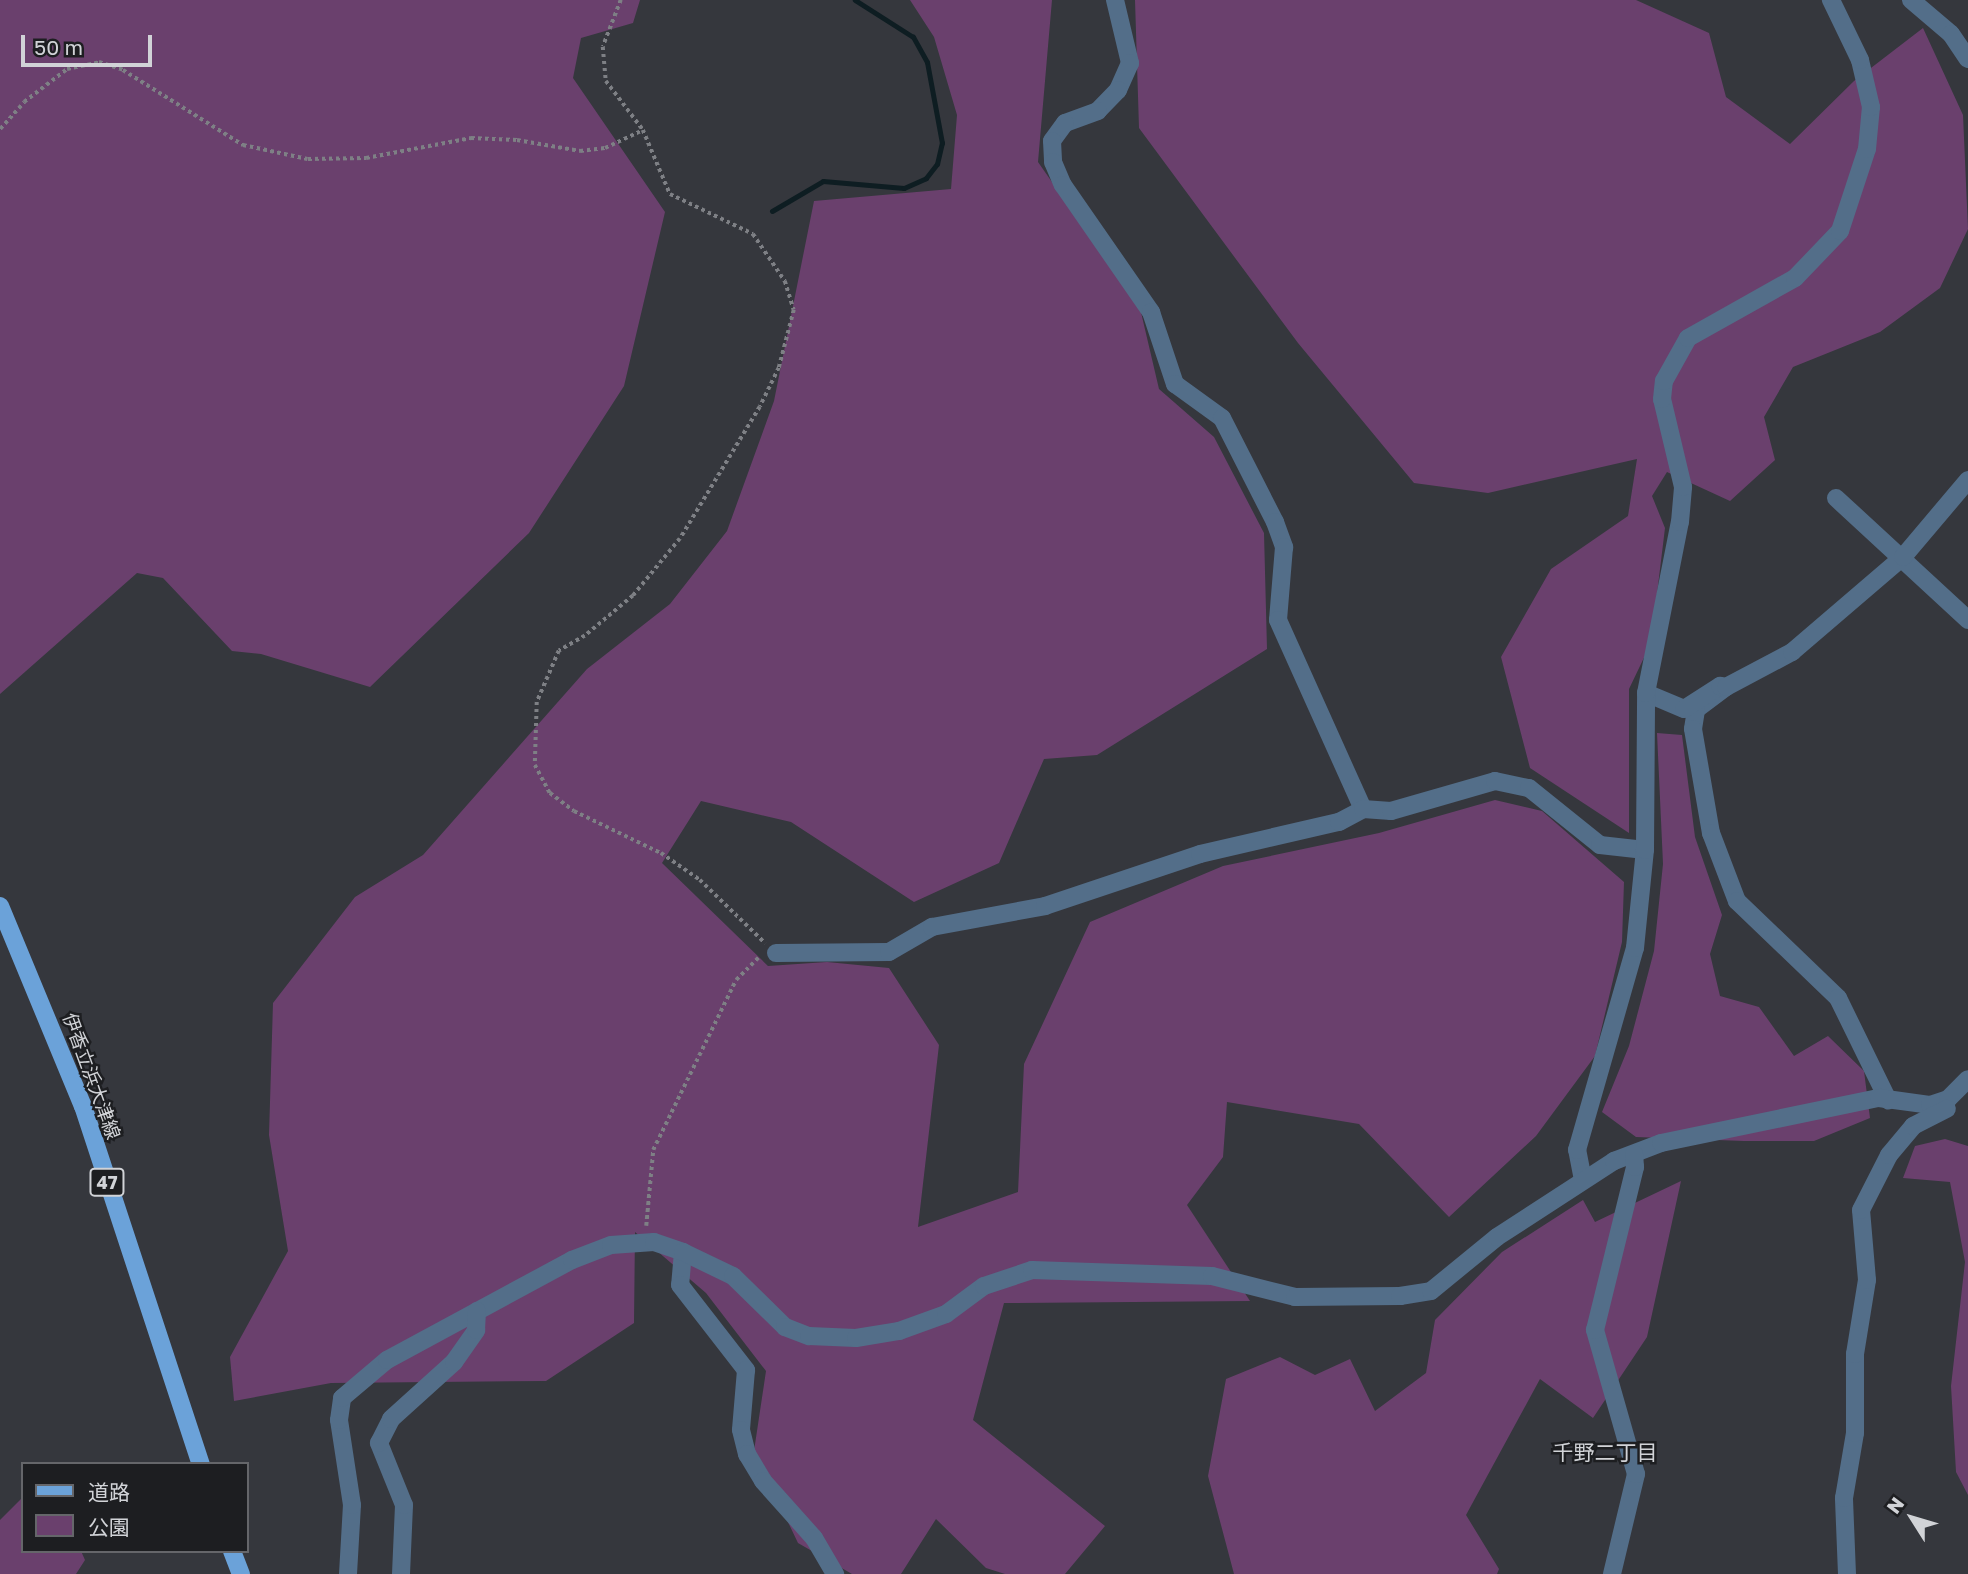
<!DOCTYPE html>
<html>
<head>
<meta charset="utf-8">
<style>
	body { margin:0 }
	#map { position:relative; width:1968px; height:1574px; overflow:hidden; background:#35373d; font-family:"Golos Text","Noto Sans JP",sans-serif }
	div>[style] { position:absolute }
	.green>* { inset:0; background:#6a406d }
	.stream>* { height:5px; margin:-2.5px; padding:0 2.5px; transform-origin:2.5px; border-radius:2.5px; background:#0e1d22 }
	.path>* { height:3.5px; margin-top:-1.75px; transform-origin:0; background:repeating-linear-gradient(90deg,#7e8085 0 3.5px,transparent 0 7px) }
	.minor>* { height:18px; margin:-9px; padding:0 9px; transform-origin:9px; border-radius:9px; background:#536e89 }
	.major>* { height:18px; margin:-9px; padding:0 9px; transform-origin:9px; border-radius:9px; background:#6ba2d9 }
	span { translate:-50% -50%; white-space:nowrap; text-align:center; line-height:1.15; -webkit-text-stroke:5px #1d1e21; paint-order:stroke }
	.shield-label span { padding:2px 5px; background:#1d1e21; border:2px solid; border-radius:5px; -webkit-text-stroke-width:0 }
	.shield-label { font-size:18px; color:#d1d3d7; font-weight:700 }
	.street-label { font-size:19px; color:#d1d3d7 }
	.neighbourhood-label { font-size:21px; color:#d1d3d7 }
	.legend { position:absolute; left:21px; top:1462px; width:228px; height:91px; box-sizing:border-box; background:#1d1e21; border:2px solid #65666a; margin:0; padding:9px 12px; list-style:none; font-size:21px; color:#d1d3d7 }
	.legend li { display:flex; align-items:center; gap:14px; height:35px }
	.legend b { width:35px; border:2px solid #65666a }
	.north { position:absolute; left:1877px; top:1483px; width:70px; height:70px; -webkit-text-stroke:5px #1d1e21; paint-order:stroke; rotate:307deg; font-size:19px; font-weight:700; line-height:28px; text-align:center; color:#d1d3d7 }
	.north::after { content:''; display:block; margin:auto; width:24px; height:32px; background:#d1d3d7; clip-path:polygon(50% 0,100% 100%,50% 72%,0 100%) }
	.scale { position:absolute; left:21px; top:35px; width:131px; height:32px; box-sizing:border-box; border:4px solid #d1d3d7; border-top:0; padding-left:9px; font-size:21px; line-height:24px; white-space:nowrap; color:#d1d3d7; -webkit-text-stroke:5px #1d1e21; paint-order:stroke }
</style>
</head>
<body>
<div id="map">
	<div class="green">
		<i style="clip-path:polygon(0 0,640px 0,633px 23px,581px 38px,573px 78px,665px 212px,624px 386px,529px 533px,370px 687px,261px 654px,232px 651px,163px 578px,137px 573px,0 694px)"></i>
		<i style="clip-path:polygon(910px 0,1052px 0,1038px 162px,1140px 308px,1159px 389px,1214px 437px,1264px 533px,1267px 649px,1097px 755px,1044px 759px,999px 863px,914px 902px,791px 822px,701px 801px,662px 863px,768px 966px,827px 962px,889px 968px,939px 1045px,918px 1227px,1018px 1192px,1024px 1064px,1090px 922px,1223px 866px,1379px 833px,1495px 800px,1542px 811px,1624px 882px,1622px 942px,1595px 1056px,1536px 1136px,1449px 1217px,1359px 1124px,1227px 1102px,1223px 1157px,1187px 1205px,1250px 1301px,1004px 1303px,973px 1420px,1105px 1526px,1065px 1574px,1005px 1574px,986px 1568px,936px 1519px,901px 1574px,852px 1574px,798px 1543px,754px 1451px,766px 1371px,706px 1293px,635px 1232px,634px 1323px,546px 1381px,331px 1383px,234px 1401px,230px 1357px,288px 1251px,269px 1135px,273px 1003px,355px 897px,423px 855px,587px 669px,670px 604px,727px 531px,774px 401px,814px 201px,951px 189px,957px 115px,934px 37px)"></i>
		<i style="clip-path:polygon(1135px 0,1636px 0,1709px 33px,1726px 97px,1790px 144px,1854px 81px,1923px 28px,1963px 115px,1968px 229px,1940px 288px,1880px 332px,1793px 367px,1764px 417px,1775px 460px,1730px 501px,1667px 472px,1652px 496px,1665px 528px,1651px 643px,1629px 689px,1629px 833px,1530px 768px,1501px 657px,1551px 569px,1628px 516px,1637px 459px,1488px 493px,1414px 483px,1298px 343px,1139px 128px)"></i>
		<i style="clip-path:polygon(1657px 733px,1682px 735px,1695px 837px,1722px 915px,1710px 954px,1720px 996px,1759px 1007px,1794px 1056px,1828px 1036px,1864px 1071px,1870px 1118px,1814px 1141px,1744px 1141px,1636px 1137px,1602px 1112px,1629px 1046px,1654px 951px,1663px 864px)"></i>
		<i style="clip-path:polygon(1945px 1139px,1968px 1146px,1968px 1495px,1956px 1472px,1951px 1386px,1965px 1262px,1950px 1182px,1903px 1178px,1915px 1146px)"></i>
		<i style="clip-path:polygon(1681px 1181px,1647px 1337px,1593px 1418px,1540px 1379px,1466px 1515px,1499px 1569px,1497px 1574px,1234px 1574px,1208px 1476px,1226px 1379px,1280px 1357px,1315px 1375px,1350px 1359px,1375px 1411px,1426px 1373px,1435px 1320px,1502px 1252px,1583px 1200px,1595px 1222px)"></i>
		<i style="clip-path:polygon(23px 1497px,23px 1551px,81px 1551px,85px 1560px,76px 1574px,0 1574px,0 1520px)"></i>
	</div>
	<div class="stream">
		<i style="left:772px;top:211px;width:59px;rotate:-30.5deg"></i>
		<i style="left:823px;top:181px;width:81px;rotate:4.9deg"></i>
		<i style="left:904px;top:188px;width:24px;rotate:-24deg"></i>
		<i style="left:926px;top:178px;width:18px;rotate:-52deg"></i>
		<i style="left:937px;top:164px;width:22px;rotate:-77deg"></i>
		<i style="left:942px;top:143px;width:82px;rotate:-100.5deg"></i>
		<i style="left:927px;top:62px;width:29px;rotate:-119deg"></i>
		<i style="left:913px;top:37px;width:69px;rotate:-147.5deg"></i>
	</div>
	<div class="path">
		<i style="left:621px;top:0;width:50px;rotate:111deg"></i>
		<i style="left:603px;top:47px;width:34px;rotate:85deg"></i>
		<i style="left:606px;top:81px;width:61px;rotate:52.9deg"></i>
		<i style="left:643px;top:130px;width:69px;rotate:67.1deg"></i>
		<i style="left:670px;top:194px;width:92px;rotate:25.7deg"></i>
		<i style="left:753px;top:234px;width:57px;rotate:55.8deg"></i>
		<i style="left:785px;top:281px;width:30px;rotate:73deg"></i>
		<i style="left:794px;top:310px;width:60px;rotate:104.5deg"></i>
		<i style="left:779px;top:368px;width:43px;rotate:116deg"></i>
		<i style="left:760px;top:407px;width:154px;rotate:121.2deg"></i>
		<i style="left:680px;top:539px;width:74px;rotate:129.5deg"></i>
		<i style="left:633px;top:596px;width:62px;rotate:140.2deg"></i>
		<i style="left:585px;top:636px;width:30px;rotate:150deg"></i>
		<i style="left:559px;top:651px;width:56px;rotate:113.3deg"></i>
		<i style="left:537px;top:702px;width:63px;rotate:91.8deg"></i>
		<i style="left:535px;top:765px;width:32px;rotate:62deg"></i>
		<i style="left:550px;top:793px;width:30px;rotate:37deg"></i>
		<i style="left:574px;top:811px;width:97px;rotate:25.8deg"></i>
		<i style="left:661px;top:853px;width:47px;rotate:34.7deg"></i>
		<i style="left:700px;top:880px;width:91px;rotate:44.1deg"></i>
		<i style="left:0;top:129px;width:36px;rotate:-48deg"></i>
		<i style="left:24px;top:102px;width:54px;rotate:-37.5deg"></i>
		<i style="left:67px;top:69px;width:33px;rotate:-12deg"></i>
		<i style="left:99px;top:62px;width:25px;rotate:18deg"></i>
		<i style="left:123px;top:70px;width:142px;rotate:32deg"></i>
		<i style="left:243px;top:145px;width:66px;rotate:12.2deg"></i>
		<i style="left:308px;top:159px;width:58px;rotate:-1deg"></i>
		<i style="left:366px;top:158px;width:107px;rotate:-10.8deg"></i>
		<i style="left:471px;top:138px;width:46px;rotate:2.5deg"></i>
		<i style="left:517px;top:140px;width:64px;rotate:9.9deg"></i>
		<i style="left:580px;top:151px;width:25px;rotate:-7deg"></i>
		<i style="left:605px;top:148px;width:42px;rotate:-25.3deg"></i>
		<i style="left:646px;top:1226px;width:76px;rotate:-84.7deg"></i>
		<i style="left:653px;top:1150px;width:189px;rotate:-64deg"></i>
		<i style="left:736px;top:980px;width:34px;rotate:-45deg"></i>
	</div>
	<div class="minor">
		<i style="left:1115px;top:0;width:65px;rotate:76.6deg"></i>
		<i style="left:1130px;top:63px;width:30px;rotate:114deg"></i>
		<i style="left:1118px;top:90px;width:29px;rotate:134deg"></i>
		<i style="left:1098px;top:111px;width:35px;rotate:160deg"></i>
		<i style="left:1065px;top:123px;width:22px;rotate:126deg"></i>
		<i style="left:1052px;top:141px;width:21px;rotate:87deg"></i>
		<i style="left:1053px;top:162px;width:25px;rotate:67deg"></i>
		<i style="left:1063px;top:185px;width:155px;rotate:55.3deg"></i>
		<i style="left:1151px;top:312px;width:76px;rotate:71.6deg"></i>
		<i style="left:1175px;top:384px;width:58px;rotate:35.9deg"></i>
		<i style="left:1222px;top:418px;width:117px;rotate:63deg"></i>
		<i style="left:1275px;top:522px;width:27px;rotate:70deg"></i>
		<i style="left:1284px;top:547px;width:73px;rotate:94.7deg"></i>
		<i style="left:1278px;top:620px;width:207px;rotate:65.8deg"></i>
		<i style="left:1911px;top:0;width:52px;rotate:40.4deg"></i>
		<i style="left:1951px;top:34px;width:30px;rotate:56deg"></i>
		<i style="left:1836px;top:498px;width:180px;rotate:42.7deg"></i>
		<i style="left:1726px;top:687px;width:38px;rotate:143deg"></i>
		<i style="left:1696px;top:710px;width:19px;rotate:99deg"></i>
		<i style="left:1693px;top:729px;width:106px;rotate:80.2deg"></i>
		<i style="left:1711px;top:833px;width:73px;rotate:69.1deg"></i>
		<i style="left:1737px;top:901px;width:140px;rotate:43.8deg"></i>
		<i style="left:1838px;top:998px;width:114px;rotate:63.9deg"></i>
		<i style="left:1646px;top:693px;width:41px;rotate:22.8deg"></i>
		<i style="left:1684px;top:709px;width:43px;rotate:-32.6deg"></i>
		<i style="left:1720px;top:686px;width:6px;rotate:9deg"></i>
		<i style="left:1726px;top:687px;width:75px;rotate:-27.9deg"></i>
		<i style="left:1792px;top:652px;width:146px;rotate:-40.6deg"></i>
		<i style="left:1903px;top:557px;width:101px;rotate:-49.8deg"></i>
		<i style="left:776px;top:953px;width:113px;rotate:-0.5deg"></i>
		<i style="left:889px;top:952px;width:50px;rotate:-30.2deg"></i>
		<i style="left:932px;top:927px;width:115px;rotate:-10.5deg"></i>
		<i style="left:1045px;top:906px;width:163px;rotate:-18.5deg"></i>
		<i style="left:1200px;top:854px;width:143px;rotate:-13deg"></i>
		<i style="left:1339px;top:822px;width:27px;rotate:-28deg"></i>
		<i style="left:1363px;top:809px;width:28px;rotate:4deg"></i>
		<i style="left:1391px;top:811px;width:108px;rotate:-16.1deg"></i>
		<i style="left:1495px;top:781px;width:35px;rotate:12deg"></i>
		<i style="left:1529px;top:788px;width:91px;rotate:38.8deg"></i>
		<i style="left:1600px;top:845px;width:45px;rotate:6.3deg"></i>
		<i style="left:1583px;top:1180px;width:31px;rotate:-101deg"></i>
		<i style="left:1577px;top:1150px;width:210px;rotate:-74deg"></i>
		<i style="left:1635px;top:948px;width:99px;rotate:-84.2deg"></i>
		<i style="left:1645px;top:850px;width:157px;rotate:-89.6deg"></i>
		<i style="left:1646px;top:693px;width:174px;rotate:-78.8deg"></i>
		<i style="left:1680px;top:522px;width:35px;rotate:-85deg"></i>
		<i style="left:1683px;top:487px;width:90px;rotate:-103.4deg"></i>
		<i style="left:1662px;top:399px;width:18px;rotate:-84deg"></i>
		<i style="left:1664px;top:381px;width:49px;rotate:-60.8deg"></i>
		<i style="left:1688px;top:338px;width:123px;rotate:-29.3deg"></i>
		<i style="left:1795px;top:278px;width:65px;rotate:-46.2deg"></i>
		<i style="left:1840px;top:231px;width:86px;rotate:-71.8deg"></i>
		<i style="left:1867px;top:149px;width:42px;rotate:-84.6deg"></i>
		<i style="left:1871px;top:107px;width:48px;rotate:-103.2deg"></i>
		<i style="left:1860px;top:60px;width:67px;rotate:-115.8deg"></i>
		<i style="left:683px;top:1252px;width:33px;rotate:95deg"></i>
		<i style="left:680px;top:1285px;width:108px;rotate:52.2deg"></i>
		<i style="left:746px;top:1370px;width:60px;rotate:94.8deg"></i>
		<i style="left:741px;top:1430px;width:25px;rotate:76deg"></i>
		<i style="left:747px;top:1454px;width:31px;rotate:59deg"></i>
		<i style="left:763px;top:1481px;width:76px;rotate:48.2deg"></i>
		<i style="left:814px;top:1538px;width:42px;rotate:59.7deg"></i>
		<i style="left:348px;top:1574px;width:69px;rotate:-86.7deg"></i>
		<i style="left:352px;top:1505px;width:86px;rotate:-98.7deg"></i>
		<i style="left:339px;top:1420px;width:22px;rotate:-82deg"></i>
		<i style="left:342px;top:1398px;width:59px;rotate:-40.2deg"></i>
		<i style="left:387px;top:1360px;width:210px;rotate:-28.4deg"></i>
		<i style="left:572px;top:1260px;width:42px;rotate:-21deg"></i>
		<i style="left:611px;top:1245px;width:43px;rotate:-4deg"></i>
		<i style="left:654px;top:1242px;width:31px;rotate:19deg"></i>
		<i style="left:683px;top:1252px;width:55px;rotate:25.6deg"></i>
		<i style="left:733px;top:1276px;width:73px;rotate:44.4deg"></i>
		<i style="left:785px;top:1327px;width:26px;rotate:21deg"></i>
		<i style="left:809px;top:1336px;width:47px;rotate:2.4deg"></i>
		<i style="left:856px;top:1338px;width:44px;rotate:-9.2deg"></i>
		<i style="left:899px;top:1331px;width:50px;rotate:-19.9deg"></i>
		<i style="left:946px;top:1314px;width:47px;rotate:-36.4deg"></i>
		<i style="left:984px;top:1286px;width:51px;rotate:-18.4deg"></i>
		<i style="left:1032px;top:1270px;width:180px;rotate:1.9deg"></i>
		<i style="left:1212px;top:1276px;width:86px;rotate:14.2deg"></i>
		<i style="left:1295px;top:1297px;width:105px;rotate:-0.5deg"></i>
		<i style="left:1400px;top:1296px;width:31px;rotate:-9deg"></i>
		<i style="left:1431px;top:1291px;width:85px;rotate:-39.3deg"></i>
		<i style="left:1497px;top:1237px;width:140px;rotate:-33deg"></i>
		<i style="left:1614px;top:1161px;width:50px;rotate:-21deg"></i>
		<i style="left:1661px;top:1143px;width:223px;rotate:-11.7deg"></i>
		<i style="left:1879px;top:1098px;width:51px;rotate:7.8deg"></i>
		<i style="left:1930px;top:1105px;width:19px;rotate:-18deg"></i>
		<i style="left:1948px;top:1099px;width:28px;rotate:-45deg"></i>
		<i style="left:401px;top:1574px;width:69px;rotate:-87.5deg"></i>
		<i style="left:404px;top:1505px;width:67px;rotate:-112deg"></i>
		<i style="left:379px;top:1443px;width:27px;rotate:-63deg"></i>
		<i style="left:391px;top:1419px;width:85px;rotate:-42.1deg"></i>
		<i style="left:454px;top:1362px;width:39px;rotate:-55deg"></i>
		<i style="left:476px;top:1330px;width:19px;rotate:-87deg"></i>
		<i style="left:1612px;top:1574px;width:103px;rotate:-76.5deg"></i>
		<i style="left:1636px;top:1474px;width:150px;rotate:-105.9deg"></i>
		<i style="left:1595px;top:1330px;width:168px;rotate:-76.2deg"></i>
		<i style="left:1635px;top:1167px;width:13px;rotate:-94deg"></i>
		<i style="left:1847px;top:1574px;width:76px;rotate:-92.3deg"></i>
		<i style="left:1844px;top:1498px;width:66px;rotate:-80.4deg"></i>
		<i style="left:1855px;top:1433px;width:79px;rotate:-90deg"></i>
		<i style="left:1855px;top:1354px;width:75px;rotate:-80.8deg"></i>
		<i style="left:1867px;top:1280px;width:70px;rotate:-94.9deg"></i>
		<i style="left:1861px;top:1210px;width:62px;rotate:-63deg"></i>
		<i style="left:1889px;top:1155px;width:38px;rotate:-50deg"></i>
		<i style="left:1913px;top:1126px;width:38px;rotate:-27deg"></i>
	</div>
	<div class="major">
		<i style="left:0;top:906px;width:217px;rotate:67.5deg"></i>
		<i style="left:83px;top:1106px;width:377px;rotate:71.8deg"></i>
		<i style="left:232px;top:1551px;width:25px;rotate:69deg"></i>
	</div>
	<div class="shield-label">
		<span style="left:107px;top:1182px">47</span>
	</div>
	<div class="street-label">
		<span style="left:92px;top:1076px;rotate:70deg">伊香立浜大津線</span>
	</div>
	<div class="neighbourhood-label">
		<span style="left:1605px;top:1452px">千野二丁目</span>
	</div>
	<ul class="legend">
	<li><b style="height:9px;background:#6ba2d9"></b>道路</li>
	<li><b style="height:19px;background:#6a406d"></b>公園</li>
	</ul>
	<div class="north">N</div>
	<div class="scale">50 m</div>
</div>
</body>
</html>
